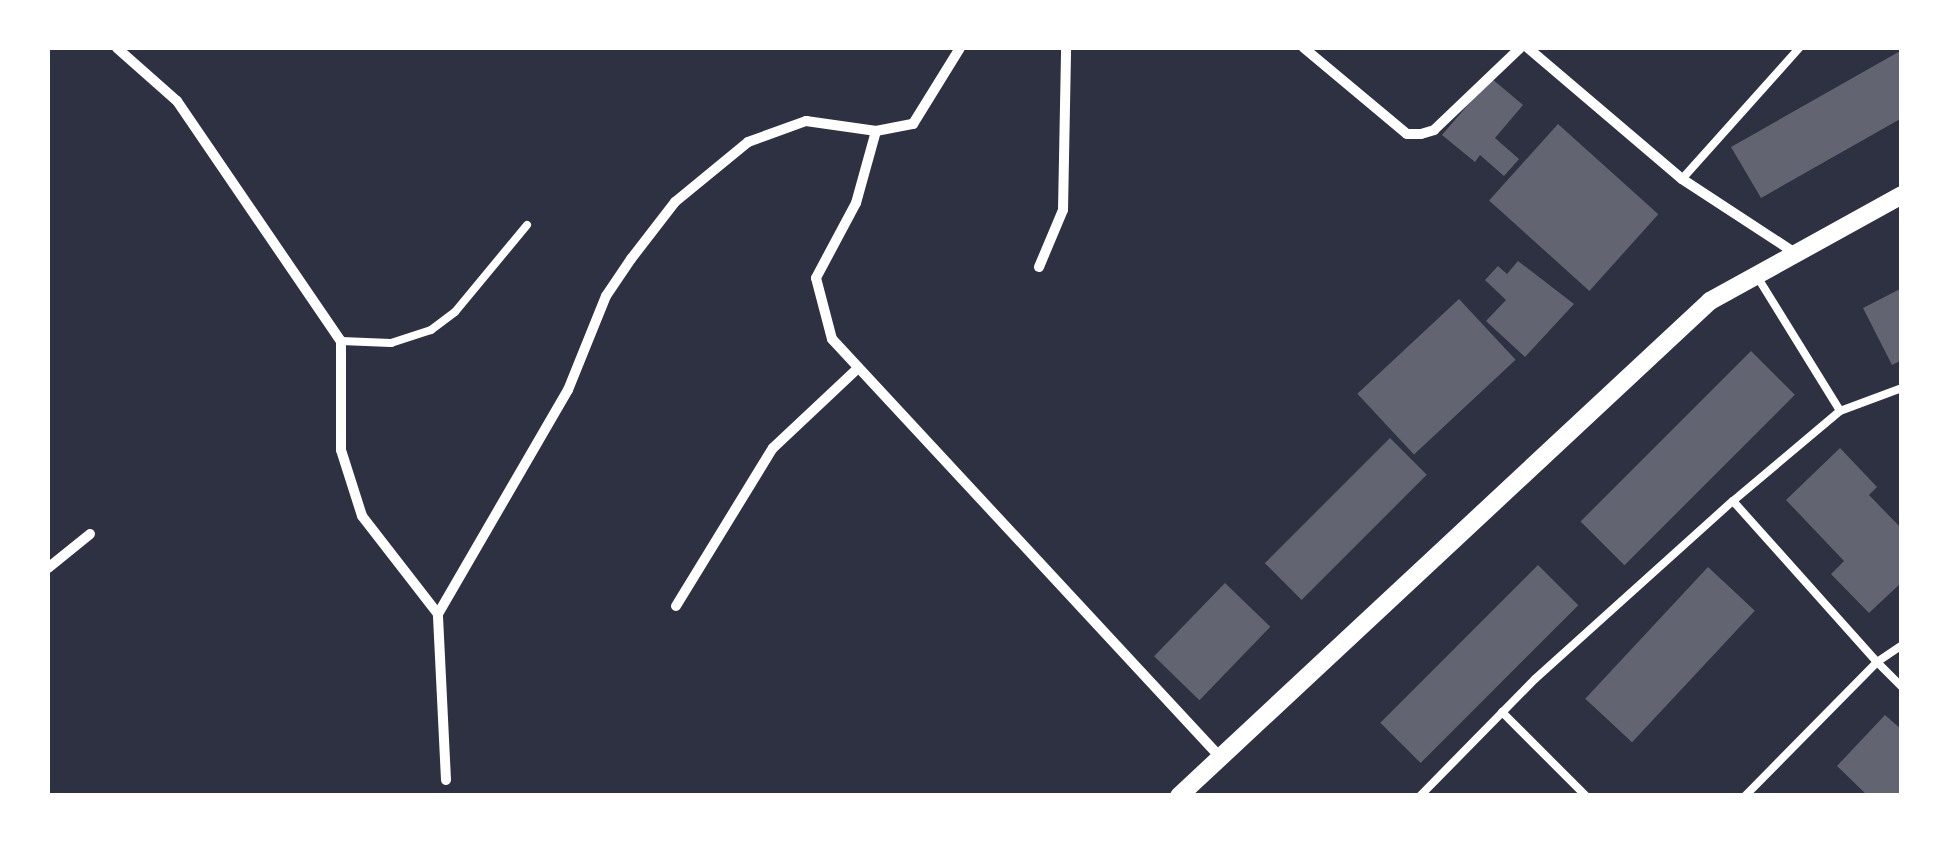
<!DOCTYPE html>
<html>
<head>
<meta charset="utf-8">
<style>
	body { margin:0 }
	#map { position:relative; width:1949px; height:843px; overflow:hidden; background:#2d3142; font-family:"Asap Condensed",sans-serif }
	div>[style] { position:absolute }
	.building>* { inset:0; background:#626471; transform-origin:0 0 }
	.service>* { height:8px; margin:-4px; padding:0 4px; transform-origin:4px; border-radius:4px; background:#fff }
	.minor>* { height:10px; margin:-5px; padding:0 5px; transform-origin:5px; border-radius:5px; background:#fff }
	.tertiary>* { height:18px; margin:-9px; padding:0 9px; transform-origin:9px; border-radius:9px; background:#fff }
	span { translate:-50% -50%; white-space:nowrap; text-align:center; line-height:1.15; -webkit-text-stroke:8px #fff; paint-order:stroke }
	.frame { position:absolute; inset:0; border:50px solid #fff; pointer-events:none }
</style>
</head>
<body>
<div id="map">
	<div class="building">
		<i style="clip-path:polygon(1902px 50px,1902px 118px,1761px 198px,1731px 147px)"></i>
		<i style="clip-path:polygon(1491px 78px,1523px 105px,1495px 138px,1519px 159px,1504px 176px,1480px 155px,1475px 162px,1442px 135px)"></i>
		<i style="left:1558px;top:124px;width:135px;height:103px;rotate:42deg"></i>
		<i style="clip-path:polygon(1518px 261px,1574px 304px,1525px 357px,1486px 321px,1506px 300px,1485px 280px,1498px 266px,1507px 274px)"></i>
		<i style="clip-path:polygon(1902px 288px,1902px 360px,1892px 365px,1863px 308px)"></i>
		<i style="left:1459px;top:299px;width:83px;height:139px;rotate:47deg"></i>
		<i style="left:1751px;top:351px;width:62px;height:241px;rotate:45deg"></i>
		<i style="left:1390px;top:438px;width:52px;height:177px;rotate:45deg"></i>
		<i style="clip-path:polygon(1840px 448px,1877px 487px,1869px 495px,1902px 529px,1902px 582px,1869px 613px,1831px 574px,1844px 561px,1786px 500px)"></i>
		<i style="left:1538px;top:565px;width:57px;height:223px;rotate:45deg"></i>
		<i style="left:1708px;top:567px;width:64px;height:180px;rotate:43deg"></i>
		<i style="left:1225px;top:583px;width:63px;height:102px;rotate:44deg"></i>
		<i style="clip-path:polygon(1885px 715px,1902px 730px,1902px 796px,1868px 796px,1837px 766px)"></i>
	</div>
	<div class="service">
		<i style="left:1682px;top:179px;width:176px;rotate:-48.2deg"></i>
		<i style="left:1758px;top:278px;width:156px;rotate:58.3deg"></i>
		<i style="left:341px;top:341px;width:50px;rotate:2.3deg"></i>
		<i style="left:391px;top:343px;width:42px;rotate:-18deg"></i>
		<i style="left:431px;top:330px;width:30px;rotate:-37deg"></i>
		<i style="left:455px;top:312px;width:113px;rotate:-50.4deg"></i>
		<i style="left:1733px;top:501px;width:216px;rotate:48.2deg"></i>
		<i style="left:1877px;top:662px;width:30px;rotate:-34deg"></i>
		<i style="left:1502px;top:712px;width:119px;rotate:45deg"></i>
		<i style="left:1420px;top:796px;width:164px;rotate:-45.5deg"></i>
		<i style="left:1535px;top:679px;width:266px;rotate:-42deg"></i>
		<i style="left:1733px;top:501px;width:140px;rotate:-40.1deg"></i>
		<i style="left:1840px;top:411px;width:66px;rotate:-20.4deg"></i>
		<i style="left:1745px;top:796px;width:188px;rotate:-45.4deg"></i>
		<i style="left:1877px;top:662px;width:35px;rotate:45deg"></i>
	</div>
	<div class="minor">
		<i style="left:117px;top:48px;width:80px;rotate:41.5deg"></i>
		<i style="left:177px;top:101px;width:291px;rotate:55.7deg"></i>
		<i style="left:341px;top:341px;width:109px;rotate:90deg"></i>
		<i style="left:341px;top:450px;width:69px;rotate:72.3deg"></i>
		<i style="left:362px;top:516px;width:124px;rotate:52.2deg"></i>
		<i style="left:1304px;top:48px;width:134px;rotate:39.9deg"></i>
		<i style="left:1407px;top:134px;width:14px"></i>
		<i style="left:1421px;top:134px;width:14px;rotate:-17deg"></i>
		<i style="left:1434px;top:130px;width:119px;rotate:-43.6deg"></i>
		<i style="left:1528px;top:48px;width:202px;rotate:40.4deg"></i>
		<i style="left:1682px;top:179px;width:135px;rotate:33.2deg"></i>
		<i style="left:876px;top:131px;width:75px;rotate:105.5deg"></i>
		<i style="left:856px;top:203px;width:85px;rotate:118.1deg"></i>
		<i style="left:816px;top:278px;width:63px;rotate:75.3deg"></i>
		<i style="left:832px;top:339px;width:570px;rotate:47.13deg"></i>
		<i style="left:1039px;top:267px;width:62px;rotate:-67.2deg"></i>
		<i style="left:1063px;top:210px;width:162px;rotate:-88.9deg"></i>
		<i style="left:48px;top:568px;width:54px;rotate:-39deg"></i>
		<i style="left:676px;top:606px;width:185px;rotate:-58.5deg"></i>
		<i style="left:773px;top:448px;width:114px;rotate:-43.2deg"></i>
		<i style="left:446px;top:780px;width:166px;rotate:-92.8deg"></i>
		<i style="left:438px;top:614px;width:259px;rotate:-59.9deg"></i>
		<i style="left:568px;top:390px;width:101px;rotate:-68deg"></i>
		<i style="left:606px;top:296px;width:45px;rotate:-56deg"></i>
		<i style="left:631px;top:259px;width:72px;rotate:-52.3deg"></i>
		<i style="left:675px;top:202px;width:94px;rotate:-39.4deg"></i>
		<i style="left:748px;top:142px;width:62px;rotate:-19.9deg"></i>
		<i style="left:806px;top:121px;width:71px;rotate:8.1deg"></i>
		<i style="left:876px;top:131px;width:38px;rotate:-11deg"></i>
		<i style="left:913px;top:124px;width:89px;rotate:-58.3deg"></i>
	</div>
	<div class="tertiary">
		<i style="left:1179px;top:796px;width:726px;rotate:-42.99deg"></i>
		<i style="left:1710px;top:301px;width:219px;rotate:-28.9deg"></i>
	</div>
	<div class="frame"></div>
</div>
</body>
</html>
